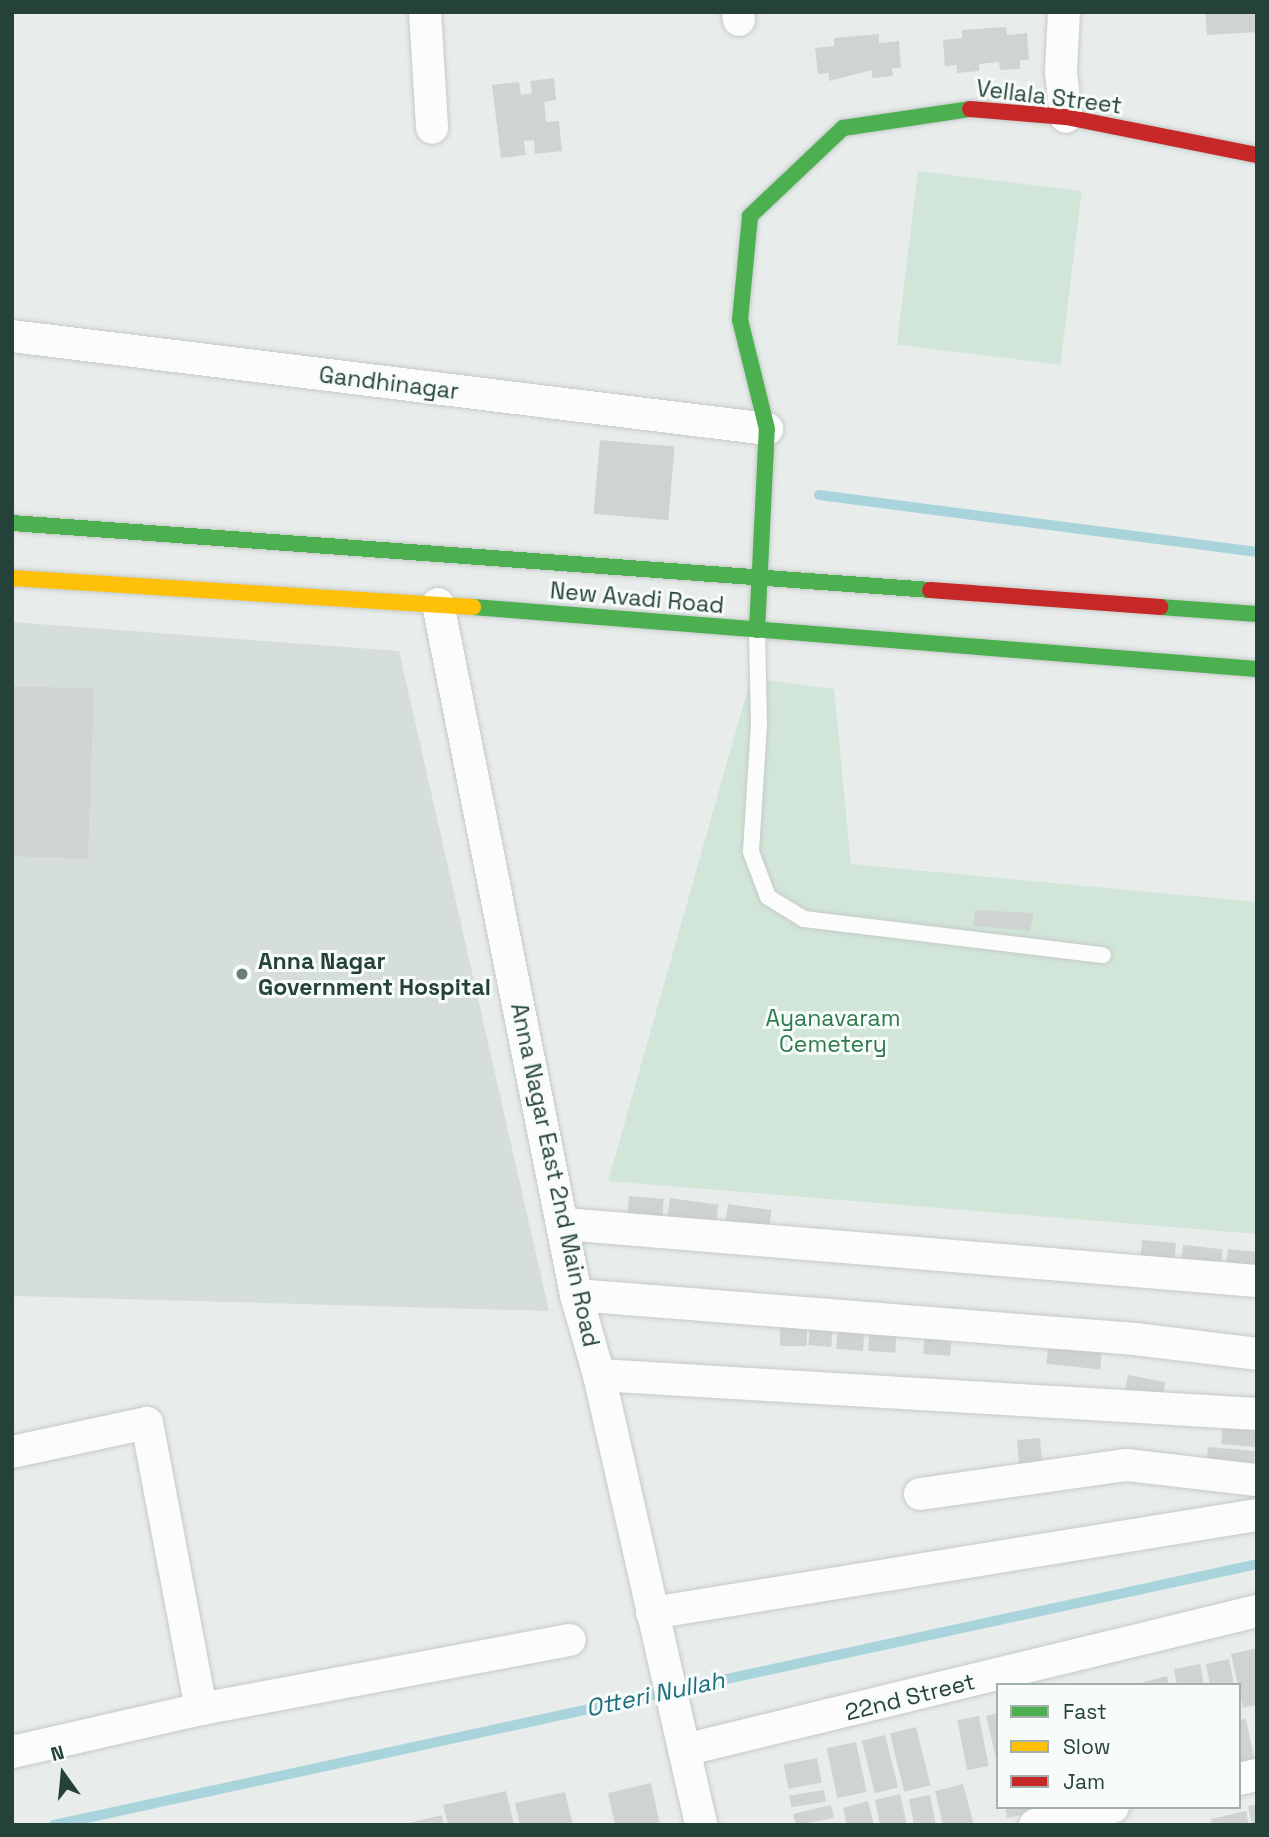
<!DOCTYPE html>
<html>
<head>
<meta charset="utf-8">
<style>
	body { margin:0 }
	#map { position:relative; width:1269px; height:1837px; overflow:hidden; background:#e8edeb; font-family:"Space Grotesk",sans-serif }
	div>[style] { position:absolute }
	.built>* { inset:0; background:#d6dedb }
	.green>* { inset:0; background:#d1e6d8; transform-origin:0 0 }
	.stream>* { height:10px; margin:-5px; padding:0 5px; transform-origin:5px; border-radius:5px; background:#a9d4db }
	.building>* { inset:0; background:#cfd4d2; transform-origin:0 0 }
	.roads { filter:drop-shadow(0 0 2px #c5cac8) drop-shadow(0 0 2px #c5cac8) }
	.lane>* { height:16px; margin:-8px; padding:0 8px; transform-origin:8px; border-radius:8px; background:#fcfcfc }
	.street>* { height:32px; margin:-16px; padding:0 16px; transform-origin:16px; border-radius:16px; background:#fcfcfc }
	.fast>* { height:16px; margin:-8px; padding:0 8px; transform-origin:8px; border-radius:8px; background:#4caf50 }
	.slow>* { height:16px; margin:-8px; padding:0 8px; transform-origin:8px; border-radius:8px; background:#ffc107 }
	.jam>* { height:16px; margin:-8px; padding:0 8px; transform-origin:8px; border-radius:8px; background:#c62828 }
	.dots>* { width:19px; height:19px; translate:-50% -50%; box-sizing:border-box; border:4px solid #f7fbf9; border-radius:50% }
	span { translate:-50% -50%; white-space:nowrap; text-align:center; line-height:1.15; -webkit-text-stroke:6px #f7fbf9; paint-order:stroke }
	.street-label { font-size:23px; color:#24423a }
	.poi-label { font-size:23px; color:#24423a; font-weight:700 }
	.left { translate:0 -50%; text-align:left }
	.park-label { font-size:23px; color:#2d7a4b }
	.water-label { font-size:24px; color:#1c6f80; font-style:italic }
	.frame { position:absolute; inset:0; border:14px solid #24423a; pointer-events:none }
	.legend { position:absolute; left:996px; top:1683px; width:245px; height:126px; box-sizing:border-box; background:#f7fbf9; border:2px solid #a3b1ad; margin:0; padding:9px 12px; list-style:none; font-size:21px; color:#24423a }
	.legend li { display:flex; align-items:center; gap:14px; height:35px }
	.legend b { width:35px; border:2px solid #a3b1ad }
	.north { position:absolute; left:28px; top:1739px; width:70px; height:70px; -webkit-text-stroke:5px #f7fbf9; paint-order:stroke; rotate:345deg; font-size:19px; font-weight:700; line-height:28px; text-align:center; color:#24423a }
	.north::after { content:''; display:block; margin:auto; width:24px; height:32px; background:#24423a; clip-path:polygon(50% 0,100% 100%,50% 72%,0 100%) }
</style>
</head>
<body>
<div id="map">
	<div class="built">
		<i style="clip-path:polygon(12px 622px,399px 651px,549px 1311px,12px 1296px)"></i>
	</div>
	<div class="green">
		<i style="left:918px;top:171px;width:165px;height:175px;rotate:7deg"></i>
		<i style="clip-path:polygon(751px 678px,834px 689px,851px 864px,1257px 902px,1257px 1234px,608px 1181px)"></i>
	</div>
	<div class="stream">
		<i style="left:819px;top:495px;width:442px;rotate:7.4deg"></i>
		<i style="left:54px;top:1825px;width:1231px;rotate:-12.24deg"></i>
	</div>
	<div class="building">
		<i style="clip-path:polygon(1205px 12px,1257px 12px,1257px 32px,1207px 35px)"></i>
		<i style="clip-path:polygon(1006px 27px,1007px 35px,1027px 33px,1029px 60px,1020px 60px,1020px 69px,1000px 70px,999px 62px,979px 64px,979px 71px,957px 73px,957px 65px,945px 66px,943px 40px,962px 38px,962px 30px)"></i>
		<i style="clip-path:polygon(879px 34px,879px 43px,899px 41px,901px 68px,892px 68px,893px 76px,872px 78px,872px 70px,829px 81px,829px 73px,818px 74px,815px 48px,834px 46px,834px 38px)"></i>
		<i style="clip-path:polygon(554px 78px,556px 100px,544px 102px,546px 122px,559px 121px,562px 151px,535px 154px,534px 140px,524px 141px,526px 155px,501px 158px,492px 85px,519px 82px,521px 95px,532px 93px,530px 81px)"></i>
		<i style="left:600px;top:440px;width:75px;height:74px;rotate:5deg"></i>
		<i style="left:12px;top:686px;width:82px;height:170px;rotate:2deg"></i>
		<i style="clip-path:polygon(975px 910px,1034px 913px,1030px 931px,973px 926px)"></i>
		<i style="left:629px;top:1196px;width:35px;height:29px;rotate:5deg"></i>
		<i style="left:670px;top:1198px;width:49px;height:26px;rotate:8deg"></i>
		<i style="left:728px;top:1204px;width:44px;height:25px;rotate:8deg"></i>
		<i style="left:1142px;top:1240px;width:34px;height:25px;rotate:5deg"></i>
		<i style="left:1183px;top:1245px;width:40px;height:23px;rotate:6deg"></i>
		<i style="clip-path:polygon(1228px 1249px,1257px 1252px,1257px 1276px,1226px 1264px)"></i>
		<i style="left:838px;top:1322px;width:27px;height:27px;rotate:4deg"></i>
		<i style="left:780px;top:1323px;width:27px;height:23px"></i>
		<i style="left:810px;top:1325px;width:23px;height:20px;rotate:5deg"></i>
		<i style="left:870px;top:1326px;width:27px;height:25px;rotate:4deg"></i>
		<i style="left:925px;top:1330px;width:27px;height:24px;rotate:4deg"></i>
		<i style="left:1049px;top:1338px;width:54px;height:26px;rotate:6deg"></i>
		<i style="left:1128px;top:1375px;width:38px;height:22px;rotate:11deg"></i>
		<i style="left:1223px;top:1422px;width:34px;height:22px;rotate:5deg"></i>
		<i style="left:1040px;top:1438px;width:36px;height:23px;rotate:85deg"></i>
		<i style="left:1208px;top:1447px;width:47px;height:23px;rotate:5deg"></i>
		<i style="clip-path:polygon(1257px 1648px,1257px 1705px,1243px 1708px,1231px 1654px)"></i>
		<i style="clip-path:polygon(1229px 1659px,1234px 1685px,1210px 1685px,1206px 1664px)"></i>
		<i style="clip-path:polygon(1200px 1664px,1204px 1685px,1177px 1685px,1174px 1669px)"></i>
		<i style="clip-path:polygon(1167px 1676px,1169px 1685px,1137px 1685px,1137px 1684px)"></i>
		<i style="clip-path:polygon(998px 1713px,998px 1762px,997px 1762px,986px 1716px)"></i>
		<i style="left:979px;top:1716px;width:51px;height:22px;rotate:79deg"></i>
		<i style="clip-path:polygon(1246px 1719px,1256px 1767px,1239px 1770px,1239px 1720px)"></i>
		<i style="left:916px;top:1727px;width:60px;height:27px;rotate:76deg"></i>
		<i style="left:885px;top:1735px;width:54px;height:24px;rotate:76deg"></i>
		<i style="left:856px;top:1742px;width:51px;height:30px;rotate:78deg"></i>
		<i style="left:817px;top:1758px;width:25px;height:34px;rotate:79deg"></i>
		<i style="clip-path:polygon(651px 1783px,660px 1825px,615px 1825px,608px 1793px)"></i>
		<i style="clip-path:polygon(963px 1784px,974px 1825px,943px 1825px,935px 1791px)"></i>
		<i style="left:824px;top:1790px;width:12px;height:35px;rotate:81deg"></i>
		<i style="clip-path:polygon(506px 1791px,514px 1825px,448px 1825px,443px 1805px)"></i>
		<i style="clip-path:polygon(565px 1792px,573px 1825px,520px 1825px,515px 1803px)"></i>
		<i style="clip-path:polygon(900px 1794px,907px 1825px,880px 1825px,875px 1800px)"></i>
		<i style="clip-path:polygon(930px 1795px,936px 1825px,914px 1825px,909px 1799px)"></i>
		<i style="clip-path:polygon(868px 1801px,874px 1825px,847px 1825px,843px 1808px)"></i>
		<i style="clip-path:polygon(1257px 1804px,1257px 1825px,1252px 1825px,1248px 1806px)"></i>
		<i style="clip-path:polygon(831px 1805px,834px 1818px,796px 1825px,793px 1814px)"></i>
		<i style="clip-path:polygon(1005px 1807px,1034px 1807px,1035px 1812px,1007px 1818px)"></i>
		<i style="clip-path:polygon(1246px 1811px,1249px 1825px,1212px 1825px,1211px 1819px)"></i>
		<i style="clip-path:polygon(442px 1815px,444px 1825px,405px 1825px,405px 1824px)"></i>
	</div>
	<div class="roads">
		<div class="lane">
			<i style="left:757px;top:630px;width:94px;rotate:88.8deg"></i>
			<i style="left:759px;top:724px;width:128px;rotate:93.6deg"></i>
			<i style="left:751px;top:852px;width:48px;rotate:69.3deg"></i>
			<i style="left:768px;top:897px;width:42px;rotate:31.4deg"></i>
			<i style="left:804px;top:919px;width:301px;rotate:6.9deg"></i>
		</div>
		<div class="street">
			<i style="left:425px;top:12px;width:116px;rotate:86.5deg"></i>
			<i style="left:738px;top:12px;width:8px;rotate:83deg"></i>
			<i style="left:1064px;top:12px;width:60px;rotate:92.9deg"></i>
			<i style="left:1061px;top:72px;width:45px;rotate:83.7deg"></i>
			<i style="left:12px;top:336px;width:761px;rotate:7.02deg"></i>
			<i style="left:438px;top:604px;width:705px;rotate:78.71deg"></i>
			<i style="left:576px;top:1295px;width:83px;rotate:74deg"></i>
			<i style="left:599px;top:1375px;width:461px;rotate:77.2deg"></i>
			<i style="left:564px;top:1224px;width:695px;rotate:4.7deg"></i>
			<i style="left:576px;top:1295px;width:561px;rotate:4.5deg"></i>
			<i style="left:1135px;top:1339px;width:123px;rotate:7deg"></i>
			<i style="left:599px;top:1375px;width:659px;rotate:3.39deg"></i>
			<i style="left:12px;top:1452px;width:138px;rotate:-12.1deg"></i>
			<i style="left:147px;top:1423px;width:291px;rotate:79.3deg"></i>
			<i style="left:920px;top:1494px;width:209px;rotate:-8deg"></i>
			<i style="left:1127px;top:1465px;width:131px;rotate:6.6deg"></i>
			<i style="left:652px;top:1613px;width:613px;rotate:-9.2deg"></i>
			<i style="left:684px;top:1750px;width:590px;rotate:-13.64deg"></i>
			<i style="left:12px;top:1752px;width:194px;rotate:-12.8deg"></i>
			<i style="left:201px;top:1709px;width:375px;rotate:-10.6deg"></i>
			<i style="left:1239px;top:1779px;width:18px;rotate:-13deg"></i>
			<i style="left:1035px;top:1825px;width:80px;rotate:-13deg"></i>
		</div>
		<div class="fast">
			<i style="left:12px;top:523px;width:920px;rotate:4.17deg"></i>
			<i style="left:473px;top:607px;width:786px;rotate:4.52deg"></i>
			<i style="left:1160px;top:607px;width:97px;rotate:4.1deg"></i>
			<i style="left:757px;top:630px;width:201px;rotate:-87.2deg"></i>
			<i style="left:767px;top:429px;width:112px;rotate:-103.9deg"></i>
			<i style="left:740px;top:320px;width:104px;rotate:-84.5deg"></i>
			<i style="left:750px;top:216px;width:128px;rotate:-43.4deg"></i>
			<i style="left:843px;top:128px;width:128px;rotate:-8.5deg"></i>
		</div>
		<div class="slow">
			<i style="left:12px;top:578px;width:462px;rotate:3.6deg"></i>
		</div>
		<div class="jam">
			<i style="left:970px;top:109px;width:96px;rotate:4.8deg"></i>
			<i style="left:1066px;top:117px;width:195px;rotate:11.3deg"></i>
			<i style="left:930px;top:590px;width:231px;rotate:4.2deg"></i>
		</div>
	</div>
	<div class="dots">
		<i style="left:242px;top:974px;background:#697e78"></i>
	</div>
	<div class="street-label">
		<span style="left:1049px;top:97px;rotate:7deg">Vellala Street</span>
		<span style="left:389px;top:383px;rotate:7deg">Gandhinagar</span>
		<span style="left:637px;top:598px;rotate:5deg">New Avadi Road</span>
		<span style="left:555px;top:1175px;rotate:78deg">Anna Nagar East 2nd Main Road</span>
		<span style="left:910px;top:1697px;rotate:-14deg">22nd Street</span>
	</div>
	<div class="poi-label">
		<span class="left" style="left:258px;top:974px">Anna Nagar<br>Government Hospital</span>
	</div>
	<div class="park-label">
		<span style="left:833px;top:1031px">Ayanavaram<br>Cemetery</span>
	</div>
	<div class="water-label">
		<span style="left:655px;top:1694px;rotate:-12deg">Otteri Nullah</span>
	</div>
	<div class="frame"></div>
	<ul class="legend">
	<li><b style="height:9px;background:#4caf50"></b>Fast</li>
	<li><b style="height:9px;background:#ffc107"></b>Slow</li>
	<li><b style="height:9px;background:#c62828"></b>Jam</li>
	</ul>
	<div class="north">N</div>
</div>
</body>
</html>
